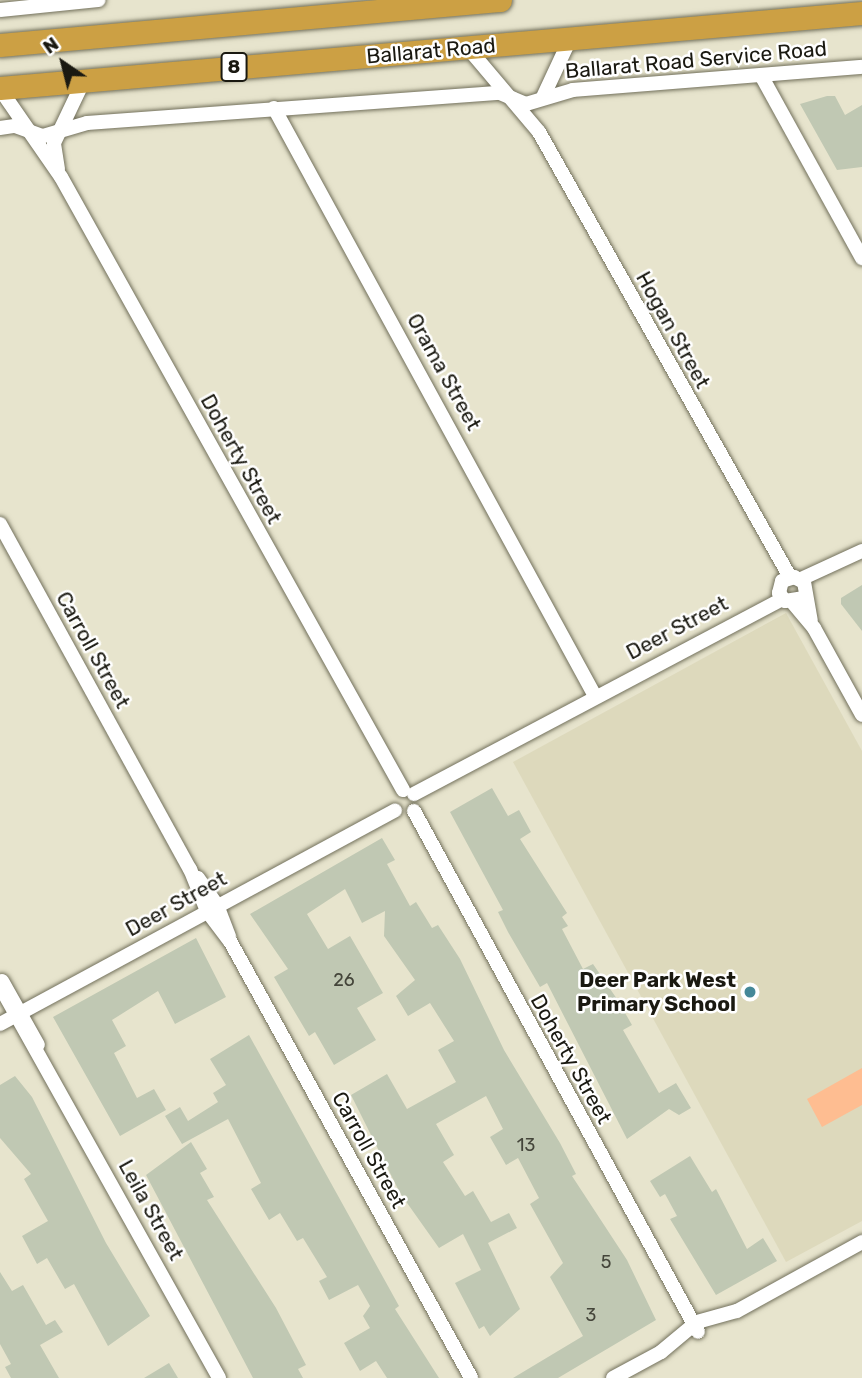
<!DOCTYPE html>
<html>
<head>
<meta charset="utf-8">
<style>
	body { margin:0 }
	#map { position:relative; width:862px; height:1378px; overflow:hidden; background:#e7e4cd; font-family:Rubik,sans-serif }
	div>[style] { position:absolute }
	.built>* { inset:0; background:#ddd9bc }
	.green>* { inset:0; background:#febd91 }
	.building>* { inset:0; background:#c0c8b3 }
	.roads { filter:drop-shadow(0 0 2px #72705b) drop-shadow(0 0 2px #72705b) }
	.minor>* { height:14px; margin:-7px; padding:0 7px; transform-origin:7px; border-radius:7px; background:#fff }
	.trunk>* { height:23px; margin:-11.5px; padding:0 11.5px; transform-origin:11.5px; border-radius:11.5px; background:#cca044 }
	.dots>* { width:19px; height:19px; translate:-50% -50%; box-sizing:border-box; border:4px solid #fff; border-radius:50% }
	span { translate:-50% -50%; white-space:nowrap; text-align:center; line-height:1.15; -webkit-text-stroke:5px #fff; paint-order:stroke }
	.number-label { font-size:18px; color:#44453a }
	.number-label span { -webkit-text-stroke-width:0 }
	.shield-label span { padding:2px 5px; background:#fff; border:2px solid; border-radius:5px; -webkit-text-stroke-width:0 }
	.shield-label { font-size:19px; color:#1a1911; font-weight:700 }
	.street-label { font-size:21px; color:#1a1911 }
	.poi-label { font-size:21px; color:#1a1911; font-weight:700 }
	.right { translate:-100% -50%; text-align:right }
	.north { position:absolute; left:28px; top:28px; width:70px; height:70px; -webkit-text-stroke:5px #fff; paint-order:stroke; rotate:325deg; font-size:19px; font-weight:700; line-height:28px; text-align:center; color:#1a1911 }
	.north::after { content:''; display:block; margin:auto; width:24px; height:32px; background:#1a1911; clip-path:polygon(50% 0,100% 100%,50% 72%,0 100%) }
</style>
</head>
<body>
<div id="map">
	<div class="built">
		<i style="clip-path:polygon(786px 613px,862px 751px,862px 1221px,786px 1262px,513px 762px)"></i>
	</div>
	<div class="green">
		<i style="clip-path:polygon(862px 1068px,862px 1105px,822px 1127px,807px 1099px)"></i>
	</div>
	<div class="building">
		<i style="clip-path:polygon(827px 96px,835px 96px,845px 115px,862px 105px,862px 167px,837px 170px,800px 104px)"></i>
		<i style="clip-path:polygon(862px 585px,862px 631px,841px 604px,841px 598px)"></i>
		<i style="clip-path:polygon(492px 788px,508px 816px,519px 810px,531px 832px,520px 839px,567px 913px,562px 917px,568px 926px,562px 929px,583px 969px,593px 964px,617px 999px,632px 1025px,623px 1030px,659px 1093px,676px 1083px,691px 1108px,679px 1115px,669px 1109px,627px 1139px,547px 983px,540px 987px,508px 932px,498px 912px,503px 910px,450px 812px)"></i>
		<i style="clip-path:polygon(382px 838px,395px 860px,387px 864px,410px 906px,416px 902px,432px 928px,438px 925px,460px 959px,504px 1050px,560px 1143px,576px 1174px,572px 1176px,627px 1260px,656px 1320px,558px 1378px,513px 1378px,583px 1336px,550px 1277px,563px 1263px,530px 1204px,539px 1198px,518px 1158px,506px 1165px,490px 1137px,503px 1129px,486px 1096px,436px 1124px,454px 1155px,443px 1162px,465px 1196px,473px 1191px,491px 1222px,509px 1213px,517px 1228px,488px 1243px,520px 1309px,490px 1336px,484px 1326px,479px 1329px,455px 1283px,481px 1270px,463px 1234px,439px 1248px,400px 1193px,351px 1095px,387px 1074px,407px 1109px,456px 1082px,438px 1050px,454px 1041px,430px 1003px,408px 1016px,396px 996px,415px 980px,384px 936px,385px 911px,362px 923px,345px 889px,307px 914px,328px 949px,350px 936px,383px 993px,357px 1008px,376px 1040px,334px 1065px,315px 1032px,309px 1036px,274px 977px,288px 969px,250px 914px)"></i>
		<i style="clip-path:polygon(196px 938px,226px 997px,175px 1024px,158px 991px,112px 1020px,126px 1046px,114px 1053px,137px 1098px,154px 1089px,166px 1110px,120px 1136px,53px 1017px)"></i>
		<i style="clip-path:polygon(249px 1035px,399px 1306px,395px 1309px,439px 1378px,387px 1378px,376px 1361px,360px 1371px,344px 1343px,370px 1328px,363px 1316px,370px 1306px,358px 1285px,329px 1300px,319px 1281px,327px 1277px,303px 1238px,297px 1241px,280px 1213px,269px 1220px,251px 1189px,261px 1183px,228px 1119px,182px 1144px,165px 1116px,180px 1107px,188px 1121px,218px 1102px,213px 1093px,226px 1085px,210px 1059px)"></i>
		<i style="clip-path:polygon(15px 1076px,32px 1097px,106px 1243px,150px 1316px,108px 1346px,74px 1284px,65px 1289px,47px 1258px,37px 1264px,22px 1236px,48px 1221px,24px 1179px,31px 1174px,0 1138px,0 1085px)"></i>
		<i style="clip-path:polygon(191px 1142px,207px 1169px,200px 1173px,214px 1197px,207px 1200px,276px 1308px,306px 1365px,298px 1369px,303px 1378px,253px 1378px,146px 1175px)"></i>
		<i style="clip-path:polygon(690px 1156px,712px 1192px,716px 1189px,747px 1249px,763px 1238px,777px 1261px,716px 1295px,670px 1219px,677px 1216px,665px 1194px,660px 1197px,650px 1181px)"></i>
		<i style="clip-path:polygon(0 1272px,12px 1291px,23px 1285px,46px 1325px,55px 1320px,63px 1332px,40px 1345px,59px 1378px,11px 1378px,5px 1367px,11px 1364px,0 1344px)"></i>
		<i style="clip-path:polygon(169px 1363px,178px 1378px,144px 1378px)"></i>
	</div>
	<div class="roads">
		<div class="minor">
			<i style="left:0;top:10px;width:99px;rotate:-5.8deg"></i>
			<i style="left:468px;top:48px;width:110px;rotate:49.8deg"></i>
			<i style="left:539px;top:132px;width:511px;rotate:60.58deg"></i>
			<i style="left:762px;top:77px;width:207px;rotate:61.1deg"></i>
			<i style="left:0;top:89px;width:107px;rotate:55.3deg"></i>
			<i style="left:61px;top:177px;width:702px;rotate:60.84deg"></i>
			<i style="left:543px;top:97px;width:64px;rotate:-65deg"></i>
			<i style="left:274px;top:108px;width:670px;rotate:61.37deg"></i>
			<i style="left:0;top:128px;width:15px;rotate:-8deg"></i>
			<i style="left:15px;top:126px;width:30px;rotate:20deg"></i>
			<i style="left:43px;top:136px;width:46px;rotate:-16.5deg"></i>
			<i style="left:87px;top:123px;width:414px;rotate:-4.2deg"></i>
			<i style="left:500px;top:93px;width:28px;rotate:23deg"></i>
			<i style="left:526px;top:104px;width:49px;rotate:-16.6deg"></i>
			<i style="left:573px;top:90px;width:290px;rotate:-4.6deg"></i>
			<i style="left:58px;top:169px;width:26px;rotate:-99deg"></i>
			<i style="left:54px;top:143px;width:70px;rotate:-64.5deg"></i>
			<i style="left:0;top:524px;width:394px;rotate:61.2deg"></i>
			<i style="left:190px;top:869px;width:45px;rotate:68deg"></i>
			<i style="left:207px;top:911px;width:38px;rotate:53deg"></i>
			<i style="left:230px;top:941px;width:499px;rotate:61.1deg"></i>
			<i style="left:801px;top:579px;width:67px;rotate:-24.7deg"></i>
			<i style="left:804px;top:598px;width:19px;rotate:171deg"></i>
			<i style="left:785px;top:601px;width:10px;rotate:-127deg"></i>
			<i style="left:779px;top:593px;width:12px;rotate:-76deg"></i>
			<i style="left:782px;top:581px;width:13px;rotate:-18deg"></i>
			<i style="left:794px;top:577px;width:11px;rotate:27deg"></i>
			<i style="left:804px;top:582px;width:39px;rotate:80deg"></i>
			<i style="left:793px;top:603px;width:33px;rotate:50deg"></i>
			<i style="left:814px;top:628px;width:99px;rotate:61.1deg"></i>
			<i style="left:414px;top:794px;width:416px;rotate:-27.9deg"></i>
			<i style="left:414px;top:811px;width:593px;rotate:61.4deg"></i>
			<i style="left:198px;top:878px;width:33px;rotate:55deg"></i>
			<i style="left:217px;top:905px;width:34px;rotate:69deg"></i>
			<i style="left:2px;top:981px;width:73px;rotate:60.6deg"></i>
			<i style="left:0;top:986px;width:449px;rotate:60.8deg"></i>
			<i style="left:0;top:1024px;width:449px;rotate:-28.4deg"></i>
			<i style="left:613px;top:1378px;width:55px;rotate:-28.4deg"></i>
			<i style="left:661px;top:1352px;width:47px;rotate:-39.8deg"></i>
			<i style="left:697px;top:1322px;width:41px;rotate:-15.4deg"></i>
			<i style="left:737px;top:1311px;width:143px;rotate:-28.9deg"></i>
		</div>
		<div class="trunk">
			<i style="left:0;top:45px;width:502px;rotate:-5.14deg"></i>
			<i style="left:0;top:88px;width:865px;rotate:-4.97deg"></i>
		</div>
	</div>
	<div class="dots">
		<i style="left:750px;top:992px;background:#458898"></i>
	</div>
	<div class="number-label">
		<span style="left:344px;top:980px">26</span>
		<span style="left:526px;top:1145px">13</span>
		<span style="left:606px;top:1262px">5</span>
		<span style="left:591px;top:1315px">3</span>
	</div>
	<div class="shield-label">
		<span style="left:234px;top:67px">8</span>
	</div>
	<div class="street-label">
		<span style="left:431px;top:51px;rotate:-5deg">Ballarat Road</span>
		<span style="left:696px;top:60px;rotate:-5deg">Ballarat Road Service Road</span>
		<span style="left:673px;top:330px;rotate:61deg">Hogan Street</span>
		<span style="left:444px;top:372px;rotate:61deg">Orama Street</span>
		<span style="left:241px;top:459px;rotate:61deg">Doherty Street</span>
		<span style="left:677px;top:628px;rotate:-28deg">Deer Street</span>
		<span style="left:93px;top:650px;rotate:61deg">Carroll Street</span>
		<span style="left:176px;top:904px;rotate:-29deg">Deer Street</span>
		<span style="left:571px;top:1059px;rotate:61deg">Doherty Street</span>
		<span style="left:369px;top:1150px;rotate:61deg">Carroll Street</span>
		<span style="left:151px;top:1210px;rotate:61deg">Leila Street</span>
	</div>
	<div class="poi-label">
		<span class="right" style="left:736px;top:992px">Deer Park West<br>Primary School</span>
	</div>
	<div class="north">N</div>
</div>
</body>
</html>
